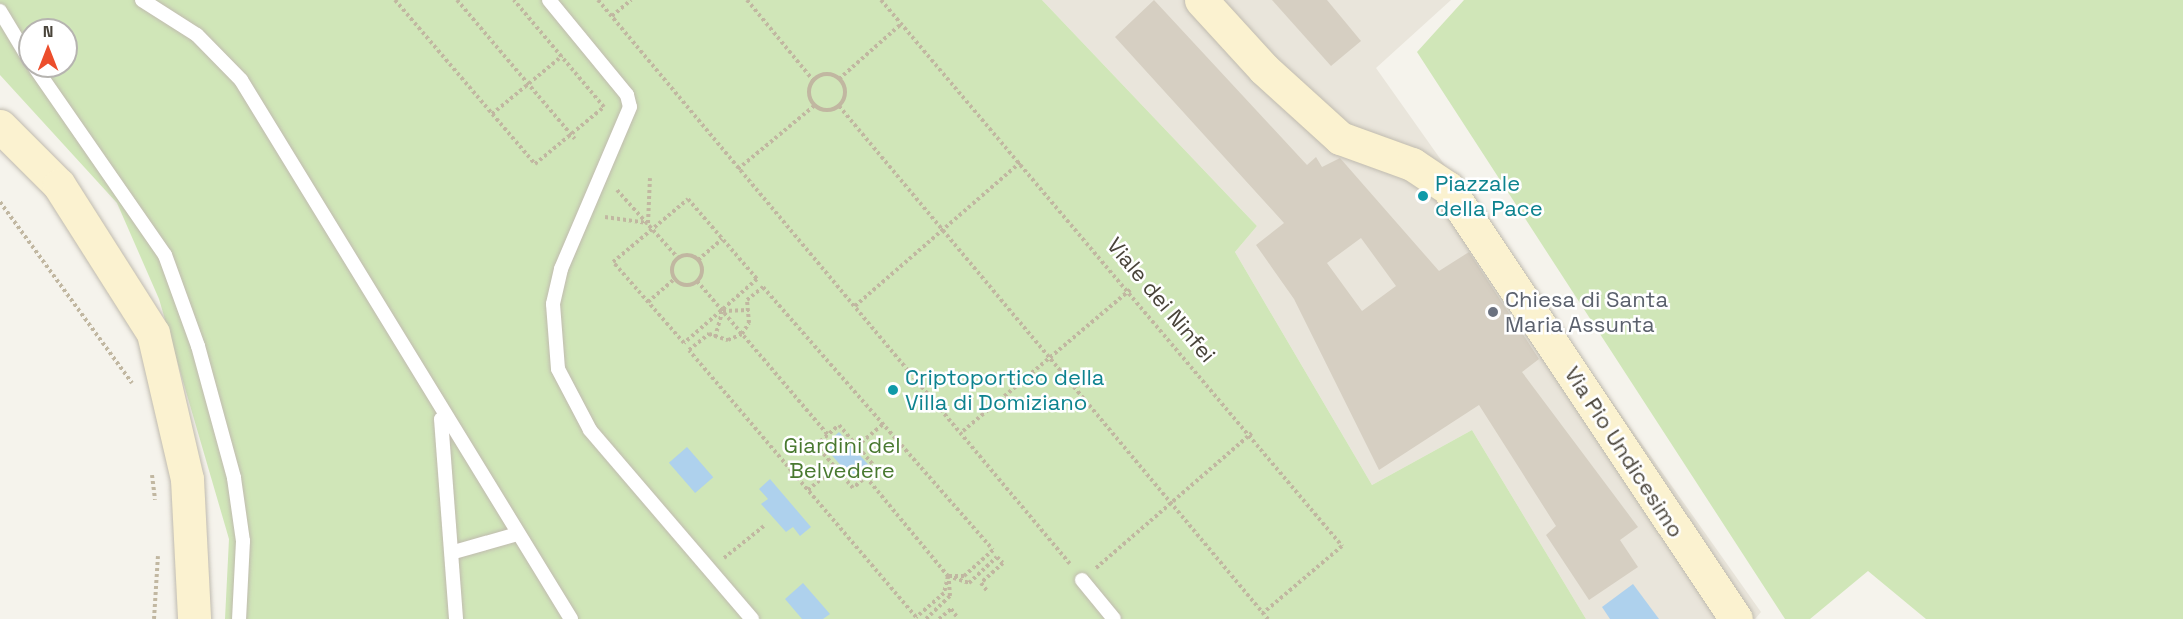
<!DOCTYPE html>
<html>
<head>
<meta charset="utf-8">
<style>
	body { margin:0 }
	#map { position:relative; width:2183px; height:619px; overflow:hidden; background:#f5f3ec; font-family:"Space Grotesk",sans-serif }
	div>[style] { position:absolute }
	.residential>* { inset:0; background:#e9e5db }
	.green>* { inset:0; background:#d0e6b8 }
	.water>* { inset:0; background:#aed1ed; transform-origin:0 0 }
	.building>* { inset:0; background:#d6cfc2 }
	.path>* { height:4px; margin-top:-2px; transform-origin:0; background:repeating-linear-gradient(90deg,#c1b7a1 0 3px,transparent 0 6px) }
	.path>.ring { margin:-2px; padding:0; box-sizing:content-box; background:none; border:4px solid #c1b7a1; border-radius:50% }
	.roads { filter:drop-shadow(0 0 2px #c0bbaf) drop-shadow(0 0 2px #c0bbaf) }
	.lane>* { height:14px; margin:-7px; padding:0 7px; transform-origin:7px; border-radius:7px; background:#fff }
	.secondary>* { height:33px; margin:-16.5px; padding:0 16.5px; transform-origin:16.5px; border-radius:16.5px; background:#fbf2d0 }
	.dots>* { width:16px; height:16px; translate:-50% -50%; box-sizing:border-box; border:3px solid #fff; border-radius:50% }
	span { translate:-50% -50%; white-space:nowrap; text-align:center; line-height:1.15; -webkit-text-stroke:5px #fff; paint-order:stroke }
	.culture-label { font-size:22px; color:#0d838f }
	.left { translate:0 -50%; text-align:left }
	.worship-label { font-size:22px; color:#5b616d }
	.street-label { font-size:22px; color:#49443a }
	.park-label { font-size:22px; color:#497930 }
	.north { position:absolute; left:18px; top:18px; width:60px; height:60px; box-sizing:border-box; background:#fff; border:2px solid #b6b4b0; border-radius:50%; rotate:0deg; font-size:16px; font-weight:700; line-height:24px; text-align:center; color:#49443a }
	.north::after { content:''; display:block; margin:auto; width:21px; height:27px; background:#ec4e2c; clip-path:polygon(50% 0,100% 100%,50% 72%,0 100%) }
</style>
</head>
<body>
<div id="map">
	<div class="residential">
		<i style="clip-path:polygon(1042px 0,1451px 0,1376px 68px,1761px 612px,1755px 619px,1586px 619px,1472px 430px,1372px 485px,1235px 252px,1257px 226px)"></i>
	</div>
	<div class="green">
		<i style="clip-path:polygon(evenodd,0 0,1042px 0,1257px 226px,1235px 252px,1372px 485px,1472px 430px,1586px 619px,225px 619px,229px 539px,159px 299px,117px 203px,0 75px,0 0,30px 30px,66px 30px,66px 66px,30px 66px,30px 30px)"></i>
		<i style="clip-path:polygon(1464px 0,2183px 0,2183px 619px,1926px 619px,1868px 571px,1810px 619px,1785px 619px,1417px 52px)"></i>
	</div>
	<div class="water">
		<i style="left:839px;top:432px;width:47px;height:21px;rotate:48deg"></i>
		<i style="left:687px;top:447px;width:40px;height:24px;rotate:49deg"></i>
		<i style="clip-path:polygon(770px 479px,811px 527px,800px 536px,793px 527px,786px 532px,761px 504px,768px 499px,759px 489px)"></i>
		<i style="clip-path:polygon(803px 583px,830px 614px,823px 619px,802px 619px,785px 599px)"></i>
		<i style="clip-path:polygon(1633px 584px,1659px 619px,1610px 619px,1602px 607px)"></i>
	</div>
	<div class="building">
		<i style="clip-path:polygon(evenodd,1154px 0,1307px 165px,1316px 157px,1322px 167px,1340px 158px,1439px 271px,1469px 252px,1539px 359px,1522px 372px,1638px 527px,1620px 540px,1638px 567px,1589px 600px,1546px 535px,1556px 526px,1479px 405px,1379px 470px,1294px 299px,1256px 245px,1284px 223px,1115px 37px,1154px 0,1361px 238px,1396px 286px,1362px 311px,1327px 263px,1361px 238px)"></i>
		<i style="clip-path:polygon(1272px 0,1327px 0,1361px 41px,1331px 66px)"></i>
	</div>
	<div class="path">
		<i style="left:395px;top:0;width:216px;rotate:49.5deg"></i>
		<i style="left:535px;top:164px;width:89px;rotate:-39.6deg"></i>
		<i style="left:604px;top:107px;width:140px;rotate:-130.1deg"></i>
		<i style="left:457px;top:0;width:182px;rotate:49.7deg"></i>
		<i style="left:598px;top:0;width:735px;rotate:50.07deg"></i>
		<i style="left:747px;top:0;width:104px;rotate:50.5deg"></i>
		<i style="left:881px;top:0;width:715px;rotate:49.82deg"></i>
		<i style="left:1342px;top:546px;width:104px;rotate:139.7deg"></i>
		<i style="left:612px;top:16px;width:25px;rotate:-40deg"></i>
		<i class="ring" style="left:809px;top:74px;width:32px;height:32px"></i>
		<i style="left:839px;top:79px;width:83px;rotate:-41.6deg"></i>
		<i style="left:839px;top:106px;width:669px;rotate:50.1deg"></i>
		<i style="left:492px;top:114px;width:91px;rotate:-39.6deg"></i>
		<i style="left:738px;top:169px;width:99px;rotate:-39.7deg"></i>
		<i style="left:617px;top:190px;width:91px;rotate:48.1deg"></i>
		<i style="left:688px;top:199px;width:106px;rotate:49.2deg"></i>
		<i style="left:757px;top:279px;width:97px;rotate:138.8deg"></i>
		<i style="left:684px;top:343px;width:108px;rotate:-131.2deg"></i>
		<i style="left:613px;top:262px;width:98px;rotate:-40deg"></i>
		<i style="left:0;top:202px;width:224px;rotate:53.9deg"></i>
		<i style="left:605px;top:217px;width:43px;rotate:7.9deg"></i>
		<i style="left:648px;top:223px;width:45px;rotate:-87.5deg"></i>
		<i class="ring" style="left:672px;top:255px;width:26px;height:26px"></i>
		<i style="left:698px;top:260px;width:32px;rotate:-41deg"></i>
		<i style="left:697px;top:281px;width:202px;rotate:49.6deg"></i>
		<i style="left:763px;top:287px;width:349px;rotate:48.8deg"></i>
		<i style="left:993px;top:550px;width:39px;rotate:138deg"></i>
		<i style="left:964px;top:576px;width:16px;rotate:180deg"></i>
		<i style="left:948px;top:576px;width:17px;rotate:103deg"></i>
		<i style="left:944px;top:593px;width:37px;rotate:139deg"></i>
		<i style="left:916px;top:617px;width:350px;rotate:-130.4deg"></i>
		<i style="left:689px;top:350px;width:26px;rotate:-39deg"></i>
		<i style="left:709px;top:334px;width:20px;rotate:18deg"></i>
		<i style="left:728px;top:340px;width:15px;rotate:-23deg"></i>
		<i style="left:742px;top:334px;width:13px;rotate:-58deg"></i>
		<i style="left:749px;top:323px;width:23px;rotate:-95deg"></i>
		<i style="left:747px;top:300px;width:21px;rotate:-39deg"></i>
		<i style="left:648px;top:302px;width:35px;rotate:-41deg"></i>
		<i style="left:855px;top:306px;width:221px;rotate:-41deg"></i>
		<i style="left:723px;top:311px;width:26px;rotate:-2deg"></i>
		<i style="left:715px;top:337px;width:26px;rotate:-74deg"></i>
		<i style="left:839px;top:425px;width:57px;rotate:49.3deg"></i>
		<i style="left:876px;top:468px;width:30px;rotate:139deg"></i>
		<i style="left:853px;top:488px;width:57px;rotate:-130.7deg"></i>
		<i style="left:816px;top:445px;width:30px;rotate:-41deg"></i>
		<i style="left:963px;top:431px;width:219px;rotate:-40.2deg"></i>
		<i style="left:857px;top:446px;width:35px;rotate:-40deg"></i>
		<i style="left:152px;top:475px;width:25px;rotate:83deg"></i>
		<i style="left:866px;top:477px;width:129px;rotate:50.4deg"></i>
		<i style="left:948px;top:576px;width:22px;rotate:18deg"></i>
		<i style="left:969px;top:583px;width:38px;rotate:-43deg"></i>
		<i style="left:997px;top:557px;width:8px;rotate:45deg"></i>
		<i style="left:1003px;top:563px;width:30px;rotate:138deg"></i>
		<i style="left:981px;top:583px;width:11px;rotate:52deg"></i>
		<i style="left:808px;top:490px;width:35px;rotate:-40deg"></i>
		<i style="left:724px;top:558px;width:51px;rotate:-38.7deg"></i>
		<i style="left:1096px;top:568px;width:206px;rotate:-40.9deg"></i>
		<i style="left:154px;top:619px;width:63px;rotate:-86.4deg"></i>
		<i style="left:926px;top:619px;width:33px;rotate:-44deg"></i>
		<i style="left:950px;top:596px;width:16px;rotate:-94deg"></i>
		<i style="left:939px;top:619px;width:16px;rotate:-40deg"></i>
		<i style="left:951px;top:609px;width:10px;rotate:53deg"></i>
	</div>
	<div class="roads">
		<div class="lane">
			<i style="left:142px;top:0;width:65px;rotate:32.5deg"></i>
			<i style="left:197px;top:35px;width:63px;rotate:45.6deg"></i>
			<i style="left:241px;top:80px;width:632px;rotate:58.52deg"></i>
			<i style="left:549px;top:0;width:123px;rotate:50.6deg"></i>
			<i style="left:627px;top:95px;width:12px;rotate:76deg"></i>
			<i style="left:630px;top:107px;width:176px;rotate:113.1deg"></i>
			<i style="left:561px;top:269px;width:36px;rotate:103deg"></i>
			<i style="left:553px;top:304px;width:65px;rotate:85.6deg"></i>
			<i style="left:558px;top:369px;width:69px;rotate:62.3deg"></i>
			<i style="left:590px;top:430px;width:249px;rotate:49.4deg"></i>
			<i style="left:0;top:11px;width:58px;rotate:59deg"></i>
			<i style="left:34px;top:66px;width:230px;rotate:55.3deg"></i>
			<i style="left:165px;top:255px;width:97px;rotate:70.1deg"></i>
			<i style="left:198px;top:346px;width:137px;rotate:74.7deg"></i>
			<i style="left:234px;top:478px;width:64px;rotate:81.9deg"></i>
			<i style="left:243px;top:541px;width:78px;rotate:92.9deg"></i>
			<i style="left:441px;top:419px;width:201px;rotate:85.7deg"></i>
			<i style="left:454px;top:552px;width:66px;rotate:-15.9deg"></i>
			<i style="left:1082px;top:580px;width:50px;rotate:50.6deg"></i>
		</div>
		<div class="secondary">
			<i style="left:1201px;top:0;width:93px;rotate:47.6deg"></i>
			<i style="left:1264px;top:69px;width:103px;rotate:42.2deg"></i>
			<i style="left:1340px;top:138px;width:77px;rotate:19.9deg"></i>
			<i style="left:1412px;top:164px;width:43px;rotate:33.7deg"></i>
			<i style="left:1448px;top:188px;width:518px;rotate:56.25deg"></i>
			<i style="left:0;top:126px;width:83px;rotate:45deg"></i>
			<i style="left:59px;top:185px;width:175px;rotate:57.6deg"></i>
			<i style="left:153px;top:333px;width:150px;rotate:76.9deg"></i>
			<i style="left:187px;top:479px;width:140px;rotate:87.1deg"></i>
		</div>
	</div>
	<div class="dots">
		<i style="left:1423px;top:196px;background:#0f9aa8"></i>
		<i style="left:1493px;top:312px;background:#6b7280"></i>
		<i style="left:893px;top:390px;background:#0f9aa8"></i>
	</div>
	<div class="culture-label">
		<span class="left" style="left:1435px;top:196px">Piazzale<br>della Pace</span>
		<span class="left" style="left:905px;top:390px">Criptoportico della<br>Villa di Domiziano</span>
	</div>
	<div class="worship-label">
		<span class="left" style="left:1505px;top:312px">Chiesa di Santa<br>Maria Assunta</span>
	</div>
	<div class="street-label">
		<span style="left:1161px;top:300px;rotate:50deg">Viale dei Ninfei</span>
		<span style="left:1624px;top:452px;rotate:57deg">Via Pio Undicesimo</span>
	</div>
	<div class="park-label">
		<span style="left:842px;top:458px">Giardini del<br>Belvedere</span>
	</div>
	<div class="north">N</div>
</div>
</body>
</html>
